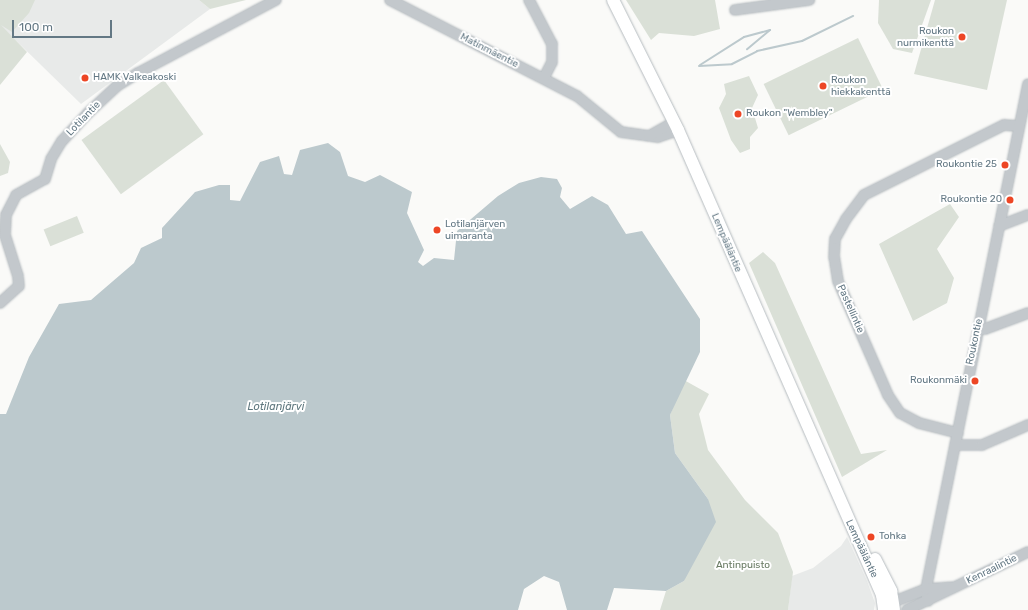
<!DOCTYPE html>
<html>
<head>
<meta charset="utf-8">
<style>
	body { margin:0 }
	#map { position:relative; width:1028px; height:610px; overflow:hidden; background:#fafaf8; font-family:Rubik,sans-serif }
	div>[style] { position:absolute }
	.built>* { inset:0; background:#e8eae9 }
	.green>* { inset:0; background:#dae0d7; transform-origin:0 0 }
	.water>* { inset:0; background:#bcc9cd }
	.stream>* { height:2px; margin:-1px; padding:0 1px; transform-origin:1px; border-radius:1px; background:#bcc9cd }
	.roads { filter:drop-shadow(0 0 1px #b6bcc0) drop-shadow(0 0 1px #b6bcc0) }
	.minor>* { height:10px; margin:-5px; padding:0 5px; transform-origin:5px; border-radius:5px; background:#c3c8cc }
	.major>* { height:12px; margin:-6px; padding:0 6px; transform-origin:6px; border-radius:6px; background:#fff }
	.dots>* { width:11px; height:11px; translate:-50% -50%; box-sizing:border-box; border:2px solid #fff; border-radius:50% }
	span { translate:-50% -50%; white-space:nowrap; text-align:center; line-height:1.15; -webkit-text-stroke:4px #fff; paint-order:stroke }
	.poi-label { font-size:10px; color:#637884 }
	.right { translate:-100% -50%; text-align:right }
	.left { translate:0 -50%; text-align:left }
	.street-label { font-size:10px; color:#637884 }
	.park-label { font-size:10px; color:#697b63 }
	.water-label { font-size:11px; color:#5e777e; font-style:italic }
	.scale { position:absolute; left:12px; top:20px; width:100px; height:18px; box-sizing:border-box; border:2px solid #637884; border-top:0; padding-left:5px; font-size:12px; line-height:14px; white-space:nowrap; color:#637884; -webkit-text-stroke:3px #fff; paint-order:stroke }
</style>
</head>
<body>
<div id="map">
	<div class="built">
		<i style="clip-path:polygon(0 0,199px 0,210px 9px,81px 104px,0 25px)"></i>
		<i style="clip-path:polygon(847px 537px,867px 581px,875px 603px,874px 610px,788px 610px,792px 576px,813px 568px,841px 546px)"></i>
	</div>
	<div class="green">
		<i style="clip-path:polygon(0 0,35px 0,29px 13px,12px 32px,1px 25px,27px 52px,0 85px)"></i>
		<i style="clip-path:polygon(199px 0,246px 0,210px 9px)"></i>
		<i style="clip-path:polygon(626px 0,715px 0,720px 29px,694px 36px,659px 33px,651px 40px)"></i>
		<i style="clip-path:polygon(879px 0,931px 0,912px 53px,893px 49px,878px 23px)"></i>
		<i style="clip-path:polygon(935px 0,1007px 0,987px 90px,914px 74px)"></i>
		<i style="left:858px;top:38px;width:57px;height:105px;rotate:64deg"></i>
		<i style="clip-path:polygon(749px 76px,758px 95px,752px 108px,758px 128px,750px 137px,750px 149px,740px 153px,731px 140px,719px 108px,726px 94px,724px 84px)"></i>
		<i style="left:164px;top:80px;width:67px;height:102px;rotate:54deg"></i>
		<i style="clip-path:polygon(0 144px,10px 162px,8px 173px,0 176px)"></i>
		<i style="clip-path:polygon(950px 204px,959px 217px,937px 249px,954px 278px,947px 303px,913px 321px,879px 244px)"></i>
		<i style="left:77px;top:216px;width:18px;height:36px;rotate:68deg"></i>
		<i style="clip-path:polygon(763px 252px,775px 263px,861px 454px,887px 450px,842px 477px,749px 263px)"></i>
		<i style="clip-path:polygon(684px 380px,709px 394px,699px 414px,708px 450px,745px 500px,778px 533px,793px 572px,788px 610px,660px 610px,666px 591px,684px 581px,708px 499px,675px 453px,670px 415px)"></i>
	</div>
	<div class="water">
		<i style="clip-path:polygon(328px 143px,340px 152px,348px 176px,365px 182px,380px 175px,412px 192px,407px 213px,424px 250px,418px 262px,423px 266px,434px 258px,454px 260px,457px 231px,498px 196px,519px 183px,541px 177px,557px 179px,562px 188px,560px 197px,570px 209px,592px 196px,608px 205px,626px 234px,642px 231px,700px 319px,700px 352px,670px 415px,675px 453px,708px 499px,716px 522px,684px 581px,666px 591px,614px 588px,607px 610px,567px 610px,559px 582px,544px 576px,524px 589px,518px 610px,0 610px,0 414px,6px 414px,29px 357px,59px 304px,91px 300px,134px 263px,141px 248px,162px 238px,162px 228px,195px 192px,219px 185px,230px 185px,230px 200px,240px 201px,260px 162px,279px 156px,284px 174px,292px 175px,300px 150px)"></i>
	</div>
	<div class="stream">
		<i style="left:700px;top:65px;width:52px;rotate:-32.5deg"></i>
		<i style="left:744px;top:37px;width:27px;rotate:-15deg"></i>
		<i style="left:770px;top:30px;width:30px;rotate:140deg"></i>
		<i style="left:699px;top:66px;width:33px;rotate:-3deg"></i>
		<i style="left:732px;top:64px;width:28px;rotate:-27deg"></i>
		<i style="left:757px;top:51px;width:46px;rotate:-12.5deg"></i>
		<i style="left:802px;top:41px;width:57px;rotate:-26.1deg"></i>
	</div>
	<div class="roads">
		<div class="minor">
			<i style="left:390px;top:0;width:210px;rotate:27.2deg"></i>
			<i style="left:577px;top:96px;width:57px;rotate:39.3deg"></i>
			<i style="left:621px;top:132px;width:37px;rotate:8deg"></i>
			<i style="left:658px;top:137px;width:21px;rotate:-19deg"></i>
			<i style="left:529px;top:0;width:50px;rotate:62.4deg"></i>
			<i style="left:552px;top:44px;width:18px;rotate:90deg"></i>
			<i style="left:552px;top:62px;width:18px;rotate:117deg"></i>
			<i style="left:735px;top:10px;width:75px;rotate:-7.7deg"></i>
			<i style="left:649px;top:136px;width:29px;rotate:-29deg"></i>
			<i style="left:999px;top:226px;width:31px;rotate:-21deg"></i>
			<i style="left:0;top:303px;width:25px;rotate:-42deg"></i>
			<i style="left:19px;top:286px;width:10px;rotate:-96deg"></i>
			<i style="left:18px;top:276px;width:43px;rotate:-107.6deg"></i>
			<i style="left:5px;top:235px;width:20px;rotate:-87deg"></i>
			<i style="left:6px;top:215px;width:22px;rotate:-63deg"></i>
			<i style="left:16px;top:195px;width:33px;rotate:-29deg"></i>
			<i style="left:45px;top:179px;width:21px;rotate:-73deg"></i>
			<i style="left:51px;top:159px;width:21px;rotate:-59deg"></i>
			<i style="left:62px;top:141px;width:38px;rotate:-47deg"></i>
			<i style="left:88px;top:113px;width:40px;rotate:-43deg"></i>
			<i style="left:117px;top:86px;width:25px;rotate:-32deg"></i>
			<i style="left:138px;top:73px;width:156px;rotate:-27.9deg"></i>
			<i style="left:978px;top:329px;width:7px"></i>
			<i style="left:985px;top:329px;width:46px;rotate:-20.4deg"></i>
			<i style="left:958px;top:433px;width:40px;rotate:-165.6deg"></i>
			<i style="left:919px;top:423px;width:21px;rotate:-152deg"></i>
			<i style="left:900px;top:413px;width:22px;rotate:-124deg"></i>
			<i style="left:888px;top:395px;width:124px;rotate:-113.7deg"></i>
			<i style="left:838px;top:281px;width:24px;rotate:-99deg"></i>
			<i style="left:834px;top:257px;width:18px;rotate:-87deg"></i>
			<i style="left:835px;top:239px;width:23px;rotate:-61deg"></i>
			<i style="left:846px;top:219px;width:30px;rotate:-53deg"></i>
			<i style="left:864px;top:195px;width:157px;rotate:-26.6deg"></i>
			<i style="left:1004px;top:125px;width:15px;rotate:4deg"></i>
			<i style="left:955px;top:445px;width:27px"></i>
			<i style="left:982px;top:445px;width:50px;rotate:-23.5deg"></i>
			<i style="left:928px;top:601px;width:12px;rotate:-99deg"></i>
			<i style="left:926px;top:589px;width:515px;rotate:-78.58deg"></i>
			<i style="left:888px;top:604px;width:41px;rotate:-21.5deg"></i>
			<i style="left:926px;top:589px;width:26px;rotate:-4deg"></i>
			<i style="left:907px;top:610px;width:134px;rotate:-25.6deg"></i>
		</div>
		<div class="major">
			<i style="left:613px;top:0;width:145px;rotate:63.4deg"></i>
			<i style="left:678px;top:130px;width:508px;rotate:66.31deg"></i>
			<i style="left:882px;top:595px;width:15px;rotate:82deg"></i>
			<i style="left:875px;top:559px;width:36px;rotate:63deg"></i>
			<i style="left:891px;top:591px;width:19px;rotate:81deg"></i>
		</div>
	</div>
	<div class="dots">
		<i style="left:962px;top:37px;background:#ed4625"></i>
		<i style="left:85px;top:78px;background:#ed4625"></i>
		<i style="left:823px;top:86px;background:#ed4625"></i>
		<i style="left:738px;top:114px;background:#ed4625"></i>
		<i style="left:1005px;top:165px;background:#ed4625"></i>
		<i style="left:1010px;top:200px;background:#ed4625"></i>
		<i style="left:437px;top:230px;background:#ed4625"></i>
		<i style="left:975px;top:381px;background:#ed4625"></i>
		<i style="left:871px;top:537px;background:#ed4625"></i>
	</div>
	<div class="poi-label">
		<span class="right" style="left:954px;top:37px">Roukon<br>nurmikenttä</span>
		<span class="left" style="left:93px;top:78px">HAMK Valkeakoski</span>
		<span class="left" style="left:831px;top:86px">Roukon<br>hiekkakenttä</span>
		<span class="left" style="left:746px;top:114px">Roukon "Wembley"</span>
		<span class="right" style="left:997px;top:165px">Roukontie 25</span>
		<span class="right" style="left:1002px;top:200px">Roukontie 20</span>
		<span class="left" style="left:445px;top:230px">Lotilanjärven<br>uimaranta</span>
		<span class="right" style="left:967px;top:381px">Roukonmäki</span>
		<span class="left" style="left:879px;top:537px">Tohka</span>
	</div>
	<div class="street-label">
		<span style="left:489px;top:51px;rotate:27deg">Matinmäentie</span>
		<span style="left:84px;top:119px;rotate:-46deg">Lotilantie</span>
		<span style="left:726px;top:243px;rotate:67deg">Lempääläntie</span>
		<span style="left:850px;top:309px;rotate:66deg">Pastellintie</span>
		<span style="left:975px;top:342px;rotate:-78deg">Roukontie</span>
		<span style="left:861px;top:549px;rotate:65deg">Lempääläntie</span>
		<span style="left:992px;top:570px;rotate:-26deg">Kenraalintie</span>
	</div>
	<div class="park-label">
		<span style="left:743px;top:566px">Antinpuisto</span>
	</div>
	<div class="water-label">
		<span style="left:276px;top:407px">Lotilanjärvi</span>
	</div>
	<div class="scale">100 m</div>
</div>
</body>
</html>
